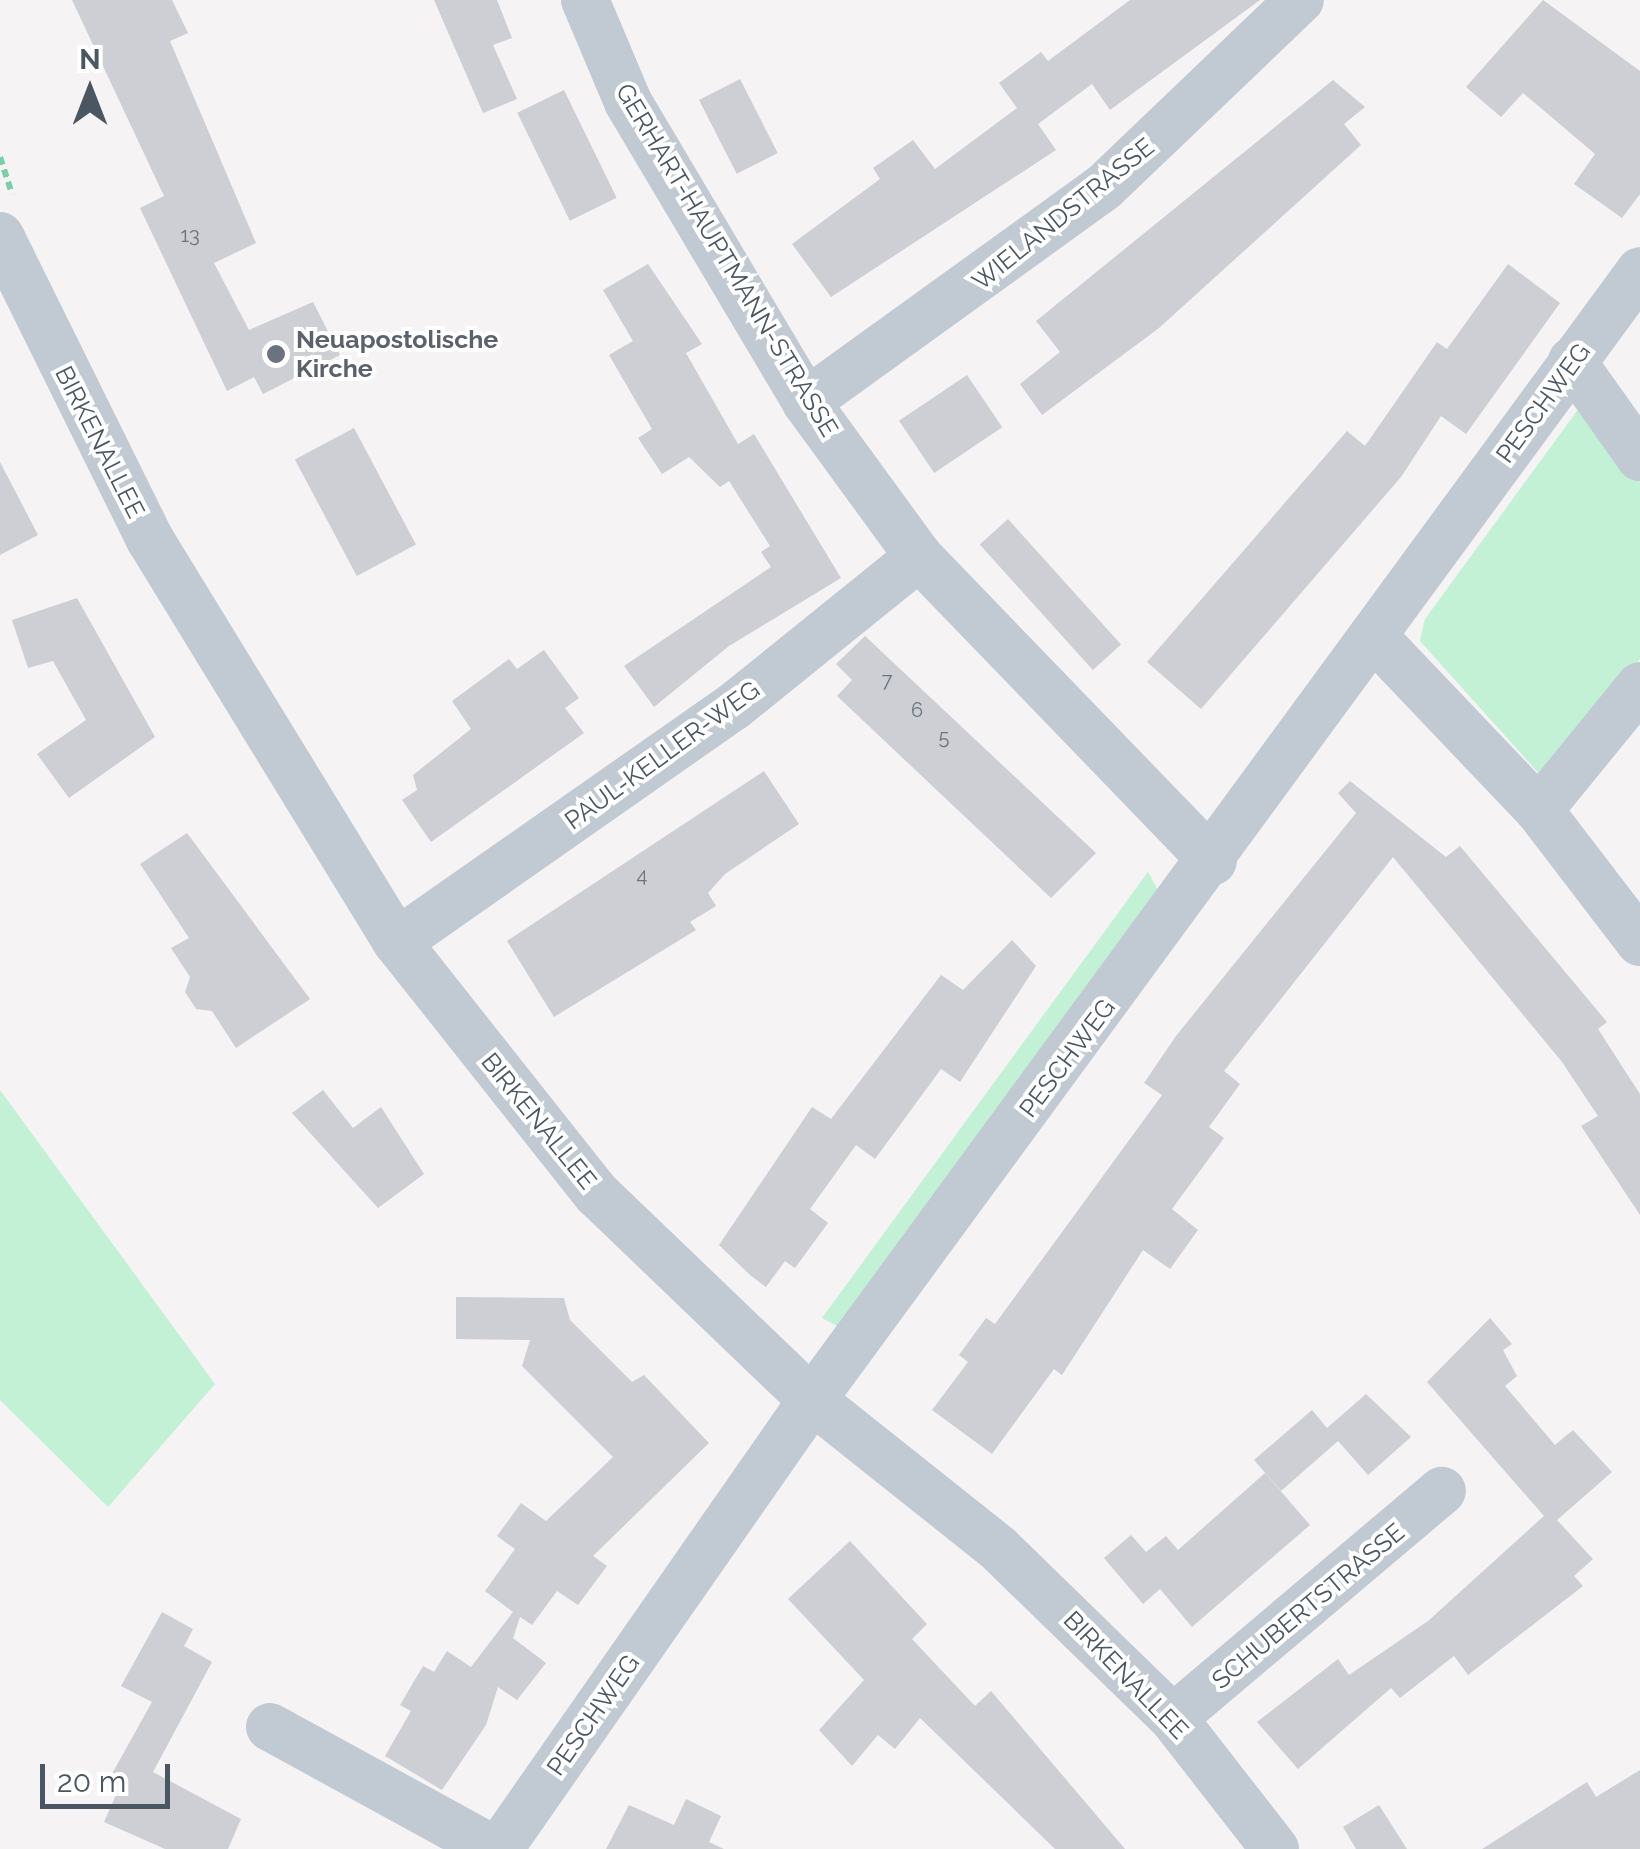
<!DOCTYPE html>
<html>
<head>
<meta charset="utf-8">
<style>
	body { margin:0 }
	#map { position:relative; width:1640px; height:1849px; overflow:hidden; background:#f5f3f3; font-family:Raleway,sans-serif }
	div>[style] { position:absolute }
	.green>* { inset:0; background:#c3f1d5 }
	.building>* { inset:0; background:#cdcfd5; transform-origin:0 0 }
	.path>* { height:6px; margin-top:-3px; transform-origin:0; background:repeating-linear-gradient(90deg,#7ad0a6 0 8px,transparent 0 13px) }
	.minor>* { height:48px; margin:-24px; padding:0 24px; transform-origin:24px; border-radius:24px; background:#c1cad2 }
	.dots>* { width:28px; height:28px; translate:-50% -50%; box-sizing:border-box; border:5px solid #fff; border-radius:50% }
	span { translate:-50% -50%; white-space:nowrap; text-align:center; line-height:1.15; -webkit-text-stroke:8px #fff; paint-order:stroke }
	.number-label { font-size:20px; color:#6b747e }
	.number-label span { -webkit-text-stroke-width:0 }
	.street-label { font-size:25px; color:#4a5661 }
	.worship-label { font-size:25px; color:#5b616d; font-weight:700 }
	.left { translate:0 -50%; text-align:left }
	.north { position:absolute; left:40px; top:40px; width:100px; height:100px; -webkit-text-stroke:8px #fff; paint-order:stroke; rotate:0deg; font-size:28px; font-weight:700; line-height:40px; text-align:center; color:#4a5661 }
	.north::after { content:''; display:block; margin:auto; width:35px; height:45px; background:#4a5661; clip-path:polygon(50% 0,100% 100%,50% 72%,0 100%) }
	.scale { position:absolute; left:40px; top:1764px; width:130px; height:45px; box-sizing:border-box; border:5px solid #4a5661; border-top:0; padding-left:12px; font-size:30px; line-height:35px; white-space:nowrap; color:#4a5661; -webkit-text-stroke:8px #fff; paint-order:stroke }
</style>
</head>
<body>
<div id="map">
	<div class="green">
		<i style="clip-path:polygon(1585px 400px,1640px 483px,1640px 659px,1543px 778px,1420px 641px,1425px 619px)"></i>
		<i style="clip-path:polygon(1148px 872px,1158px 890px,841px 1328px,822px 1318px)"></i>
		<i style="clip-path:polygon(0 1090px,215px 1384px,108px 1507px,0 1400px)"></i>
	</div>
	<div class="building">
		<i style="clip-path:polygon(72px 0,172px 0,188px 33px,170px 41px,256px 243px,214px 263px,249px 330px,313px 302px,340px 355px,263px 394px,254px 377px,227px 391px,140px 208px,164px 196px)"></i>
		<i style="clip-path:polygon(434px 0,497px 0,512px 38px,493px 45px,517px 99px,483px 113px)"></i>
		<i style="clip-path:polygon(1130px 0,1260px 0,1110px 110px,1092px 84px,1038px 124px,1056px 150px,831px 297px,792px 244px,880px 179px,873px 168px,913px 140px,935px 169px,1017px 108px,999px 83px,1041px 52px,1048px 61px)"></i>
		<i style="clip-path:polygon(1543px 0,1640px 71px,1640px 194px,1622px 218px,1574px 184px,1595px 154px,1523px 93px,1501px 117px,1466px 87px)"></i>
		<i style="left:740px;top:79px;width:83px;height:46px;rotate:63deg"></i>
		<i style="clip-path:polygon(1333px 80px,1365px 107px,1344px 124px,1361px 145px,1159px 328px,1042px 415px,1020px 384px,1060px 352px,1036px 321px)"></i>
		<i style="left:564px;top:90px;width:120px;height:52px;rotate:64deg"></i>
		<i style="clip-path:polygon(648px 264px,702px 344px,686px 353px,738px 444px,754px 434px,841px 578px,729px 646px,654px 707px,624px 666px,771px 567px,761px 552px,770px 546px,729px 481px,720px 487px,689px 457px,662px 474px,638px 438px,652px 429px,609px 355px,633px 341px,603px 290px)"></i>
		<i style="clip-path:polygon(1508px 264px,1560px 303px,1466px 434px,1441px 416px,1401px 477px,1201px 709px,1147px 662px,1347px 431px,1365px 446px,1437px 342px,1447px 349px)"></i>
		<i style="left:967px;top:375px;width:63px;height:82px;rotate:56deg"></i>
		<i style="left:354px;top:428px;width:132px;height:67px;rotate:62deg"></i>
		<i style="clip-path:polygon(0 462px,38px 535px,0 555px)"></i>
		<i style="left:1008px;top:519px;width:169px;height:38px;rotate:48deg"></i>
		<i style="clip-path:polygon(77px 598px,155px 737px,69px 798px,37px 754px,86px 720px,53px 661px,28px 668px,12px 620px)"></i>
		<i style="clip-path:polygon(865px 636px,1096px 853px,1051px 898px,837px 696px,852px 680px,836px 664px)"></i>
		<i style="clip-path:polygon(544px 650px,579px 698px,565px 708px,584px 733px,431px 842px,402px 800px,417px 790px,413px 775px,471px 729px,452px 701px,509px 659px,517px 669px)"></i>
		<i style="clip-path:polygon(764px 771px,799px 824px,725px 874px,708px 893px,716px 906px,690px 922px,696px 930px,554px 1017px,507px 941px)"></i>
		<i style="clip-path:polygon(1350px 781px,1446px 857px,1460px 846px,1607px 1022px,1598px 1029px,1640px 1094px,1640px 1215px,1581px 1126px,1598px 1116px,1562px 1062px,1393px 857px,1224px 1071px,1240px 1084px,1209px 1127px,1224px 1138px,1172px 1209px,1198px 1230px,1170px 1269px,1143px 1250px,1062px 1375px,1054px 1369px,992px 1454px,932px 1410px,968px 1362px,959px 1355px,986px 1318px,995px 1324px,1162px 1095px,1144px 1083px,1176px 1036px,1356px 813px,1338px 793px)"></i>
		<i style="clip-path:polygon(187px 833px,310px 999px,236px 1048px,212px 1011px,196px 1009px,185px 992px,190px 977px,171px 948px,189px 938px,140px 864px)"></i>
		<i style="clip-path:polygon(1012px 940px,1036px 966px,960px 1082px,941px 1069px,875px 1159px,856px 1145px,810px 1209px,828px 1223px,795px 1268px,785px 1261px,766px 1287px,750px 1275px,719px 1245px,812px 1107px,831px 1119px,941px 975px,963px 990px)"></i>
		<i style="clip-path:polygon(323px 1090px,353px 1128px,381px 1107px,424px 1174px,378px 1208px,292px 1113px)"></i>
		<i style="clip-path:polygon(456px 1297px,564px 1298px,570px 1320px,632px 1382px,644px 1375px,709px 1443px,593px 1556px,607px 1566px,578px 1605px,557px 1591px,532px 1625px,520px 1617px,513px 1638px,546px 1663px,517px 1700px,498px 1687px,486px 1725px,442px 1790px,385px 1756px,411px 1711px,400px 1705px,423px 1666px,434px 1672px,447px 1651px,471px 1667px,513px 1612px,485px 1591px,515px 1549px,497px 1536px,521px 1503px,546px 1521px,613px 1457px,522px 1366px,530px 1340px,456px 1339px)"></i>
		<i style="clip-path:polygon(1490px 1318px,1512px 1344px,1503px 1350px,1517px 1376px,1505px 1386px,1555px 1445px,1573px 1430px,1612px 1472px,1557px 1520px,1593px 1559px,1574px 1576px,1583px 1586px,1468px 1675px,1454px 1656px,1400px 1698px,1391px 1688px,1298px 1769px,1257px 1722px,1338px 1659px,1349px 1675px,1428px 1621px,1544px 1516px,1427px 1382px)"></i>
		<i style="clip-path:polygon(1366px 1394px,1411px 1437px,1368px 1475px,1338px 1441px,1281px 1491px,1254px 1460px,1312px 1410px,1327px 1428px)"></i>
		<i style="clip-path:polygon(1265px 1473px,1310px 1525px,1192px 1627px,1160px 1589px,1143px 1604px,1104px 1558px,1131px 1535px,1146px 1552px,1166px 1536px,1178px 1550px)"></i>
		<i style="clip-path:polygon(850px 1541px,927px 1624px,912px 1639px,975px 1706px,991px 1691px,1125px 1849px,1055px 1849px,920px 1718px,895px 1749px,878px 1735px,852px 1766px,819px 1730px,864px 1680px,788px 1599px)"></i>
		<i style="clip-path:polygon(162px 1612px,193px 1629px,184px 1646px,212px 1662px,153px 1772px,241px 1819px,228px 1849px,165px 1849px,104px 1822px,120px 1786px,108px 1781px,152px 1702px,121px 1686px)"></i>
		<i style="clip-path:polygon(1640px 1770px,1640px 1849px,1482px 1849px,1587px 1782px,1596px 1797px)"></i>
		<i style="clip-path:polygon(686px 1799px,721px 1816px,709px 1842px,724px 1849px,606px 1849px,629px 1805px,674px 1825px)"></i>
		<i style="clip-path:polygon(1379px 1805px,1407px 1849px,1356px 1849px,1343px 1827px)"></i>
	</div>
	<div class="path">
		<i style="left:0;top:157px;width:39px;rotate:72deg"></i>
	</div>
	<div class="minor">
		<i style="left:585px;top:0;width:111px;rotate:67.1deg"></i>
		<i style="left:628px;top:102px;width:349px;rotate:59.3deg"></i>
		<i style="left:806px;top:402px;width:192px;rotate:53.9deg"></i>
		<i style="left:919px;top:557px;width:423px;rotate:46deg"></i>
		<i style="left:0;top:236px;width:340px;rotate:63.7deg"></i>
		<i style="left:151px;top:541px;width:470px;rotate:58.5deg"></i>
		<i style="left:397px;top:942px;width:322px;rotate:51.6deg"></i>
		<i style="left:597px;top:1194px;width:298px;rotate:43.8deg"></i>
		<i style="left:812px;top:1400px;width:238px;rotate:38.5deg"></i>
		<i style="left:998px;top:1548px;width:244px;rotate:44.2deg"></i>
		<i style="left:1173px;top:1718px;width:166px;rotate:52.1deg"></i>
		<i style="left:1572px;top:361px;width:118px;rotate:54.7deg"></i>
		<i style="left:806px;top:402px;width:367px;rotate:-35.8deg"></i>
		<i style="left:1104px;top:187px;width:271px;rotate:-43.7deg"></i>
		<i style="left:1376px;top:639px;width:236px;rotate:46.4deg"></i>
		<i style="left:1539px;top:810px;width:166px;rotate:52.6deg"></i>
		<i style="left:1539px;top:810px;width:160px;rotate:-50.8deg"></i>
		<i style="left:397px;top:942px;width:410px;rotate:-35deg"></i>
		<i style="left:733px;top:707px;width:239px;rotate:-38.9deg"></i>
		<i style="left:1173px;top:1718px;width:352px;rotate:-40.2deg"></i>
		<i style="left:270px;top:1727px;width:254px;rotate:28.7deg"></i>
		<i style="left:499px;top:1849px;width:547px;rotate:-55.12deg"></i>
		<i style="left:812px;top:1400px;width:1400px;rotate:-53.74deg"></i>
	</div>
	<div class="dots">
		<i style="left:276px;top:354px;background:#6b7280"></i>
	</div>
	<div class="number-label">
		<span style="left:190px;top:235px">13</span>
		<span style="left:887px;top:680px">7</span>
		<span style="left:917px;top:710px">6</span>
		<span style="left:944px;top:737px">5</span>
		<span style="left:642px;top:875px">4</span>
	</div>
	<div class="street-label">
		<span style="left:1063px;top:214px;rotate:-39deg">WIELANDSTRASSE</span>
		<span style="left:727px;top:260px;rotate:59deg">GERHART-HAUPTMANN-STRASSE</span>
		<span style="left:1543px;top:403px;rotate:-54deg">PESCHWEG</span>
		<span style="left:100px;top:442px;rotate:63deg">BIRKENALLEE</span>
		<span style="left:662px;top:755px;rotate:-36deg">PAUL-KELLER-WEG</span>
		<span style="left:1067px;top:1058px;rotate:-53deg">PESCHWEG</span>
		<span style="left:539px;top:1121px;rotate:51deg">BIRKENALLEE</span>
		<span style="left:1308px;top:1606px;rotate:-40deg">SCHUBERTSTRASSE</span>
		<span style="left:1126px;top:1675px;rotate:46deg">BIRKENALLEE</span>
		<span style="left:593px;top:1715px;rotate:-55deg">PESCHWEG</span>
	</div>
	<div class="worship-label">
		<span class="left" style="left:296px;top:354px">Neuapostolische<br>Kirche</span>
	</div>
	<div class="north">N</div>
	<div class="scale">20 m</div>
</div>
</body>
</html>
